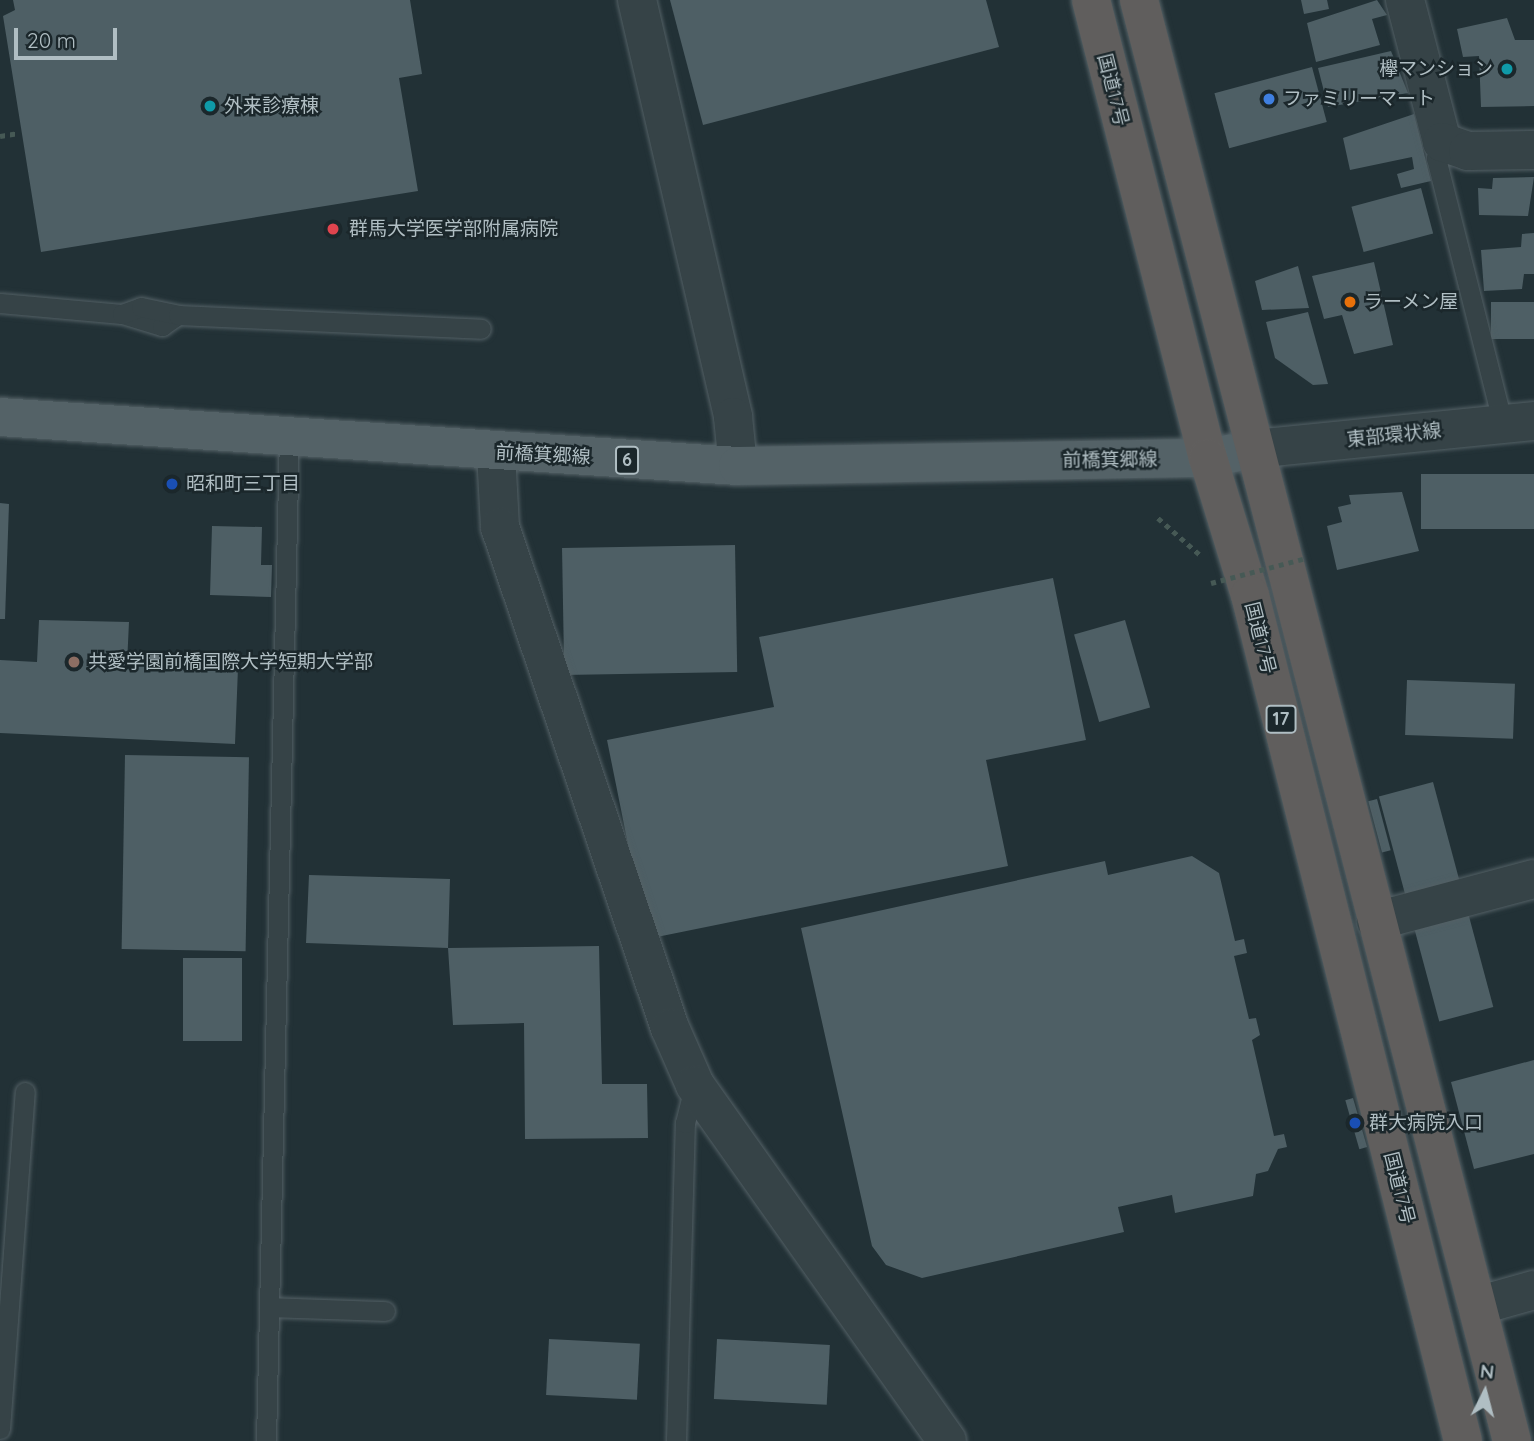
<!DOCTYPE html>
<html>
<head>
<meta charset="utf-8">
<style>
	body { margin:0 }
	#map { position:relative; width:1534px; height:1441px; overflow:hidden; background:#223136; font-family:Quicksand,"Noto Sans JP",sans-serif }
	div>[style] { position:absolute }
	.building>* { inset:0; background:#4e5f65; transform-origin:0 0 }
	.path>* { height:4.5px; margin-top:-2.25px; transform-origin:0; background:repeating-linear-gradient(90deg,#465955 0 5px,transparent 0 10px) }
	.roads { filter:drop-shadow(0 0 2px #536065) drop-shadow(0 0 2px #536065) }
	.service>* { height:19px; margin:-9.5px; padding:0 9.5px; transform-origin:9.5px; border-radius:9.5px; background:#364347 }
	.minor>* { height:38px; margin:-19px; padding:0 19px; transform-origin:19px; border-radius:19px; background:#364347 }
	.tertiary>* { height:38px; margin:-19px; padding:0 19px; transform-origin:19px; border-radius:19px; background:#364347 }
	.primary>* { height:38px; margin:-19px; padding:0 19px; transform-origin:19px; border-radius:19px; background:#546267 }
	.trunk>* { height:38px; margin:-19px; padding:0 19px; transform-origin:19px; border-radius:19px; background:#605e5d }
	.path-bridge>* { height:4.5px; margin-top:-2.25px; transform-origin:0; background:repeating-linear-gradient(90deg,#465955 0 5px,transparent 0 10px) }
	.dots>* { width:19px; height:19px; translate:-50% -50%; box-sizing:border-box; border:4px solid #1b272b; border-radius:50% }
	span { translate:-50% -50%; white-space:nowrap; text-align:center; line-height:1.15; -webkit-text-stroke:5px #1b272b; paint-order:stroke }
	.shield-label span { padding:2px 5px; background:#1b272b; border:2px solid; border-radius:5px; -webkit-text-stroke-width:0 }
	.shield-label { font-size:18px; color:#b0bec3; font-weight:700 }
	.poi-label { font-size:19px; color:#b0bec3 }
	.right { translate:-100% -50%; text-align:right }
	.left { translate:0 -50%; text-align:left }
	.street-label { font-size:19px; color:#b0bec3 }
	.north { position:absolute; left:1450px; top:1357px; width:70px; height:70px; -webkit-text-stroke:5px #1b272b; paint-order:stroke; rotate:6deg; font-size:19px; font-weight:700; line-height:28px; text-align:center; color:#b0bec3 }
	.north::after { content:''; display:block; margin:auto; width:24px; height:32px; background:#b0bec3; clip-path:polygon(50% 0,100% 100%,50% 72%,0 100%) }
	.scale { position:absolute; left:14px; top:28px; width:103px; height:32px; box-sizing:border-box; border:4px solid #b0bec3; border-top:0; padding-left:9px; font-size:21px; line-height:24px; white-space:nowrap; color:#b0bec3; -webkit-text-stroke:5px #1b272b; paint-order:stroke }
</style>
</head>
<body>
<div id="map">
	<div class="building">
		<i style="clip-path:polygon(13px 0,410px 0,422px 74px,399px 78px,418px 191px,41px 252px,3px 16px,15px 10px)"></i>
		<i style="clip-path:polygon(670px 0,986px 0,999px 47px,703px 125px)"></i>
		<i style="clip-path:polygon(1301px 0,1327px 0,1329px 9px,1304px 14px)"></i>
		<i style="clip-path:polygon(1377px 0,1387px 15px,1372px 19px,1380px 45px,1316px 62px,1307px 23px)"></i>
		<i style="clip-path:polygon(1507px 18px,1515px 40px,1534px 40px,1534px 106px,1481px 107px,1479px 56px,1463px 57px,1457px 29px)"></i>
		<i style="clip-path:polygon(1391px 51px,1408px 93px,1328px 107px,1318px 68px)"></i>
		<i style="left:1312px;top:67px;width:57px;height:101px;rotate:75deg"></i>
		<i style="clip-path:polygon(1414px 114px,1431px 181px,1401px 188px,1397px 174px,1414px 169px,1412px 157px,1350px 170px,1343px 138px)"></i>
		<i style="clip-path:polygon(1534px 177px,1528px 216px,1479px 215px,1478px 188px,1492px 189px,1493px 178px)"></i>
		<i style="left:1421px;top:188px;width:47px;height:72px;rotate:75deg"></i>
		<i style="clip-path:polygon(1534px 233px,1534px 274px,1524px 274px,1522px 289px,1484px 291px,1481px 250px,1521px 247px,1522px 234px)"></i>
		<i style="clip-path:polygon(1374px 262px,1393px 345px,1354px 354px,1342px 315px,1324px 319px,1312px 276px)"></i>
		<i style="clip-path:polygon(1298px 266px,1309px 308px,1262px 310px,1255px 281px)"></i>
		<i style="left:1534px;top:302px;width:37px;height:43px;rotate:90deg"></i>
		<i style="clip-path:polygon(1308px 312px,1328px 384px,1313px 385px,1275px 358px,1266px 322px)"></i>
		<i style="left:1534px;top:474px;width:55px;height:113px;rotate:90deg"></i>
		<i style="clip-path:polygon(1402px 492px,1419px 551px,1337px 570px,1327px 526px,1342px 522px,1338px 507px,1351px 504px,1349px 495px)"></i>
		<i style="clip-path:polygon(0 503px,9px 504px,5px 619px,0 619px)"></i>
		<i style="clip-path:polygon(212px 526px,262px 527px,261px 565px,272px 565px,271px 597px,210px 595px)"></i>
		<i style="left:735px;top:545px;width:127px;height:173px;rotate:89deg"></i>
		<i style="clip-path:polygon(1053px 578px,1086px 740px,986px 760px,1008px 866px,647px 939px,607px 740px,774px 707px,759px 637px)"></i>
		<i style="clip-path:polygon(39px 620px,129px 622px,127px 664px,238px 668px,235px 744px,0 733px,0 660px,37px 662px)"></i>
		<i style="left:1125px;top:620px;width:91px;height:53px;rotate:74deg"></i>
		<i style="left:1407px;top:680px;width:108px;height:55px;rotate:2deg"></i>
		<i style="left:125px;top:755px;width:124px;height:194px;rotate:1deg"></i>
		<i style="left:1433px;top:782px;width:233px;height:56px;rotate:75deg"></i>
		<i style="left:1377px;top:799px;width:53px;height:9px;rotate:75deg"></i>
		<i style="clip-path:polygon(1192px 856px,1219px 873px,1235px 941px,1244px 939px,1247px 953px,1234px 956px,1249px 1019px,1256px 1018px,1260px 1035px,1252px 1040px,1274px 1136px,1284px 1134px,1287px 1147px,1278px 1149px,1268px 1171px,1256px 1174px,1253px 1196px,1175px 1213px,1172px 1195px,1118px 1207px,1124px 1232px,922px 1278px,886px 1265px,872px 1246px,801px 928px,1105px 861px,1108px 875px)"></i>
		<i style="clip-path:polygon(309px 875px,450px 879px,448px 948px,599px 946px,602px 1084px,647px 1084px,648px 1138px,525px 1139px,524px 1023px,453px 1025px,448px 948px,306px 943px)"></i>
		<i style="left:183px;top:958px;width:59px;height:83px"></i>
		<i style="clip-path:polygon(1534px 1060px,1534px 1154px,1474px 1169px,1451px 1082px)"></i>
		<i style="left:1353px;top:1098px;width:51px;height:8px;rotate:74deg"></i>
		<i style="left:549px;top:1339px;width:91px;height:56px;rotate:3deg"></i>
		<i style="left:717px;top:1339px;width:113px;height:60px;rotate:3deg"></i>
	</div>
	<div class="path">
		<i style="left:0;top:136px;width:19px;rotate:-9deg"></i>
		<i style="left:1158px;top:518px;width:55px;rotate:41.3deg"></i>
	</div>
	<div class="roads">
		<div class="service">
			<i style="left:1442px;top:142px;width:17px;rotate:111deg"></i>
			<i style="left:1436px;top:158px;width:274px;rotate:75.9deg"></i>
			<i style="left:0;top:303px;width:122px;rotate:5.2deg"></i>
			<i style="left:122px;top:314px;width:42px;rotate:16.7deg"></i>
			<i style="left:162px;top:326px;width:19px;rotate:-35deg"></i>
			<i style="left:122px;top:314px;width:20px;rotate:-20deg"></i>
			<i style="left:141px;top:307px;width:38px;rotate:12deg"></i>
			<i style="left:178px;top:315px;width:303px;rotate:2.6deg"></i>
			<i style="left:269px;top:1307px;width:116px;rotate:2deg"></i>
			<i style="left:0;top:1429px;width:338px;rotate:-85.8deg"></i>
			<i style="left:266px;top:1441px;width:1004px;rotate:-88.69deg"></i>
			<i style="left:676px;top:1441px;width:318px;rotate:-88.4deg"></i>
			<i style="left:685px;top:1123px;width:38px;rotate:-76deg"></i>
		</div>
		<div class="minor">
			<i style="left:637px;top:0;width:428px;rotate:77deg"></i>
			<i style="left:733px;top:417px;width:49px;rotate:84.2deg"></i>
			<i style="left:1405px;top:0;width:147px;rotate:75.4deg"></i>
			<i style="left:1442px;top:142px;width:28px;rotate:19deg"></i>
			<i style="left:1468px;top:151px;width:66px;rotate:-0.9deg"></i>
			<i style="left:496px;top:453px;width:74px;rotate:86.9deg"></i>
			<i style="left:500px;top:527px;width:529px;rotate:71.26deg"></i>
			<i style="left:670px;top:1028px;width:62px;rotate:66.3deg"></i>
			<i style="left:695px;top:1085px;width:436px;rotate:54.7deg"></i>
			<i style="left:1376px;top:921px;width:163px;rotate:-14.9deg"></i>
			<i style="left:1477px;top:1306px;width:59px;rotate:-15.7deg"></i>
		</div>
		<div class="tertiary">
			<i style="left:1254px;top:449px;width:281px;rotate:-5.7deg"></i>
		</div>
		<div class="primary">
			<i style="left:0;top:417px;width:740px;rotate:3.8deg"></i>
			<i style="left:738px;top:466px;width:470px;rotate:-1deg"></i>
			<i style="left:1208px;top:458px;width:47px;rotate:-11.1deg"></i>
		</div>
		<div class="trunk">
			<i style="left:1091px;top:0;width:473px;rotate:75.7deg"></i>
			<i style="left:1208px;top:458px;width:143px;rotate:73deg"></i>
			<i style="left:1250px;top:595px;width:872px;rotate:75.87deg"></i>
			<i style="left:1139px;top:0;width:1488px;rotate:75.49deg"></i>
		</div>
	</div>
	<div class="path-bridge">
		<i style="left:1211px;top:583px;width:98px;rotate:-14.7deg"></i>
	</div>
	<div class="dots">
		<i style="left:1507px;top:69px;background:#0f9aa8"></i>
		<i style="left:1269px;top:99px;background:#3f7fe0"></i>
		<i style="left:210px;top:106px;background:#0f9aa8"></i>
		<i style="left:333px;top:229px;background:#e0444e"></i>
		<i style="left:1350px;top:302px;background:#e8710a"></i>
		<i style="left:172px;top:484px;background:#1a4fb4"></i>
		<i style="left:74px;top:662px;background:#8d6e63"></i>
		<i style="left:1355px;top:1123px;background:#1a4fb4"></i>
	</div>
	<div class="shield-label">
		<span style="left:627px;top:460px">6</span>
		<span style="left:1281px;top:719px">17</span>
	</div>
	<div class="poi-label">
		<span class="right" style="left:1493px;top:69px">欅マンション</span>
		<span class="left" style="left:1283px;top:99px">ファミリーマート</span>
		<span class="left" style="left:224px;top:106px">外来診療棟</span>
		<span class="left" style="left:349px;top:229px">群馬大学医学部附属病院</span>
		<span class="left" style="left:1364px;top:302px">ラーメン屋</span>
		<span class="left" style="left:186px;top:484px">昭和町三丁目</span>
		<span class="left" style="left:88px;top:662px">共愛学園前橋国際大学短期大学部</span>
		<span class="left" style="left:1369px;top:1123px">群大病院入口</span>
	</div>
	<div class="street-label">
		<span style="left:1113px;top:90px;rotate:76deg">国道17号</span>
		<span style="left:1394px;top:435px;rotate:-6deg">東部環状線</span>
		<span style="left:543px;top:455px;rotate:3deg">前橋箕郷線</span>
		<span style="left:1110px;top:460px;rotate:-1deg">前橋箕郷線</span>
		<span style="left:1260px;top:638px;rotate:76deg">国道17号</span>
		<span style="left:1399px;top:1188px;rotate:76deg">国道17号</span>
	</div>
	<div class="north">N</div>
	<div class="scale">20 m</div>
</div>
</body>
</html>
